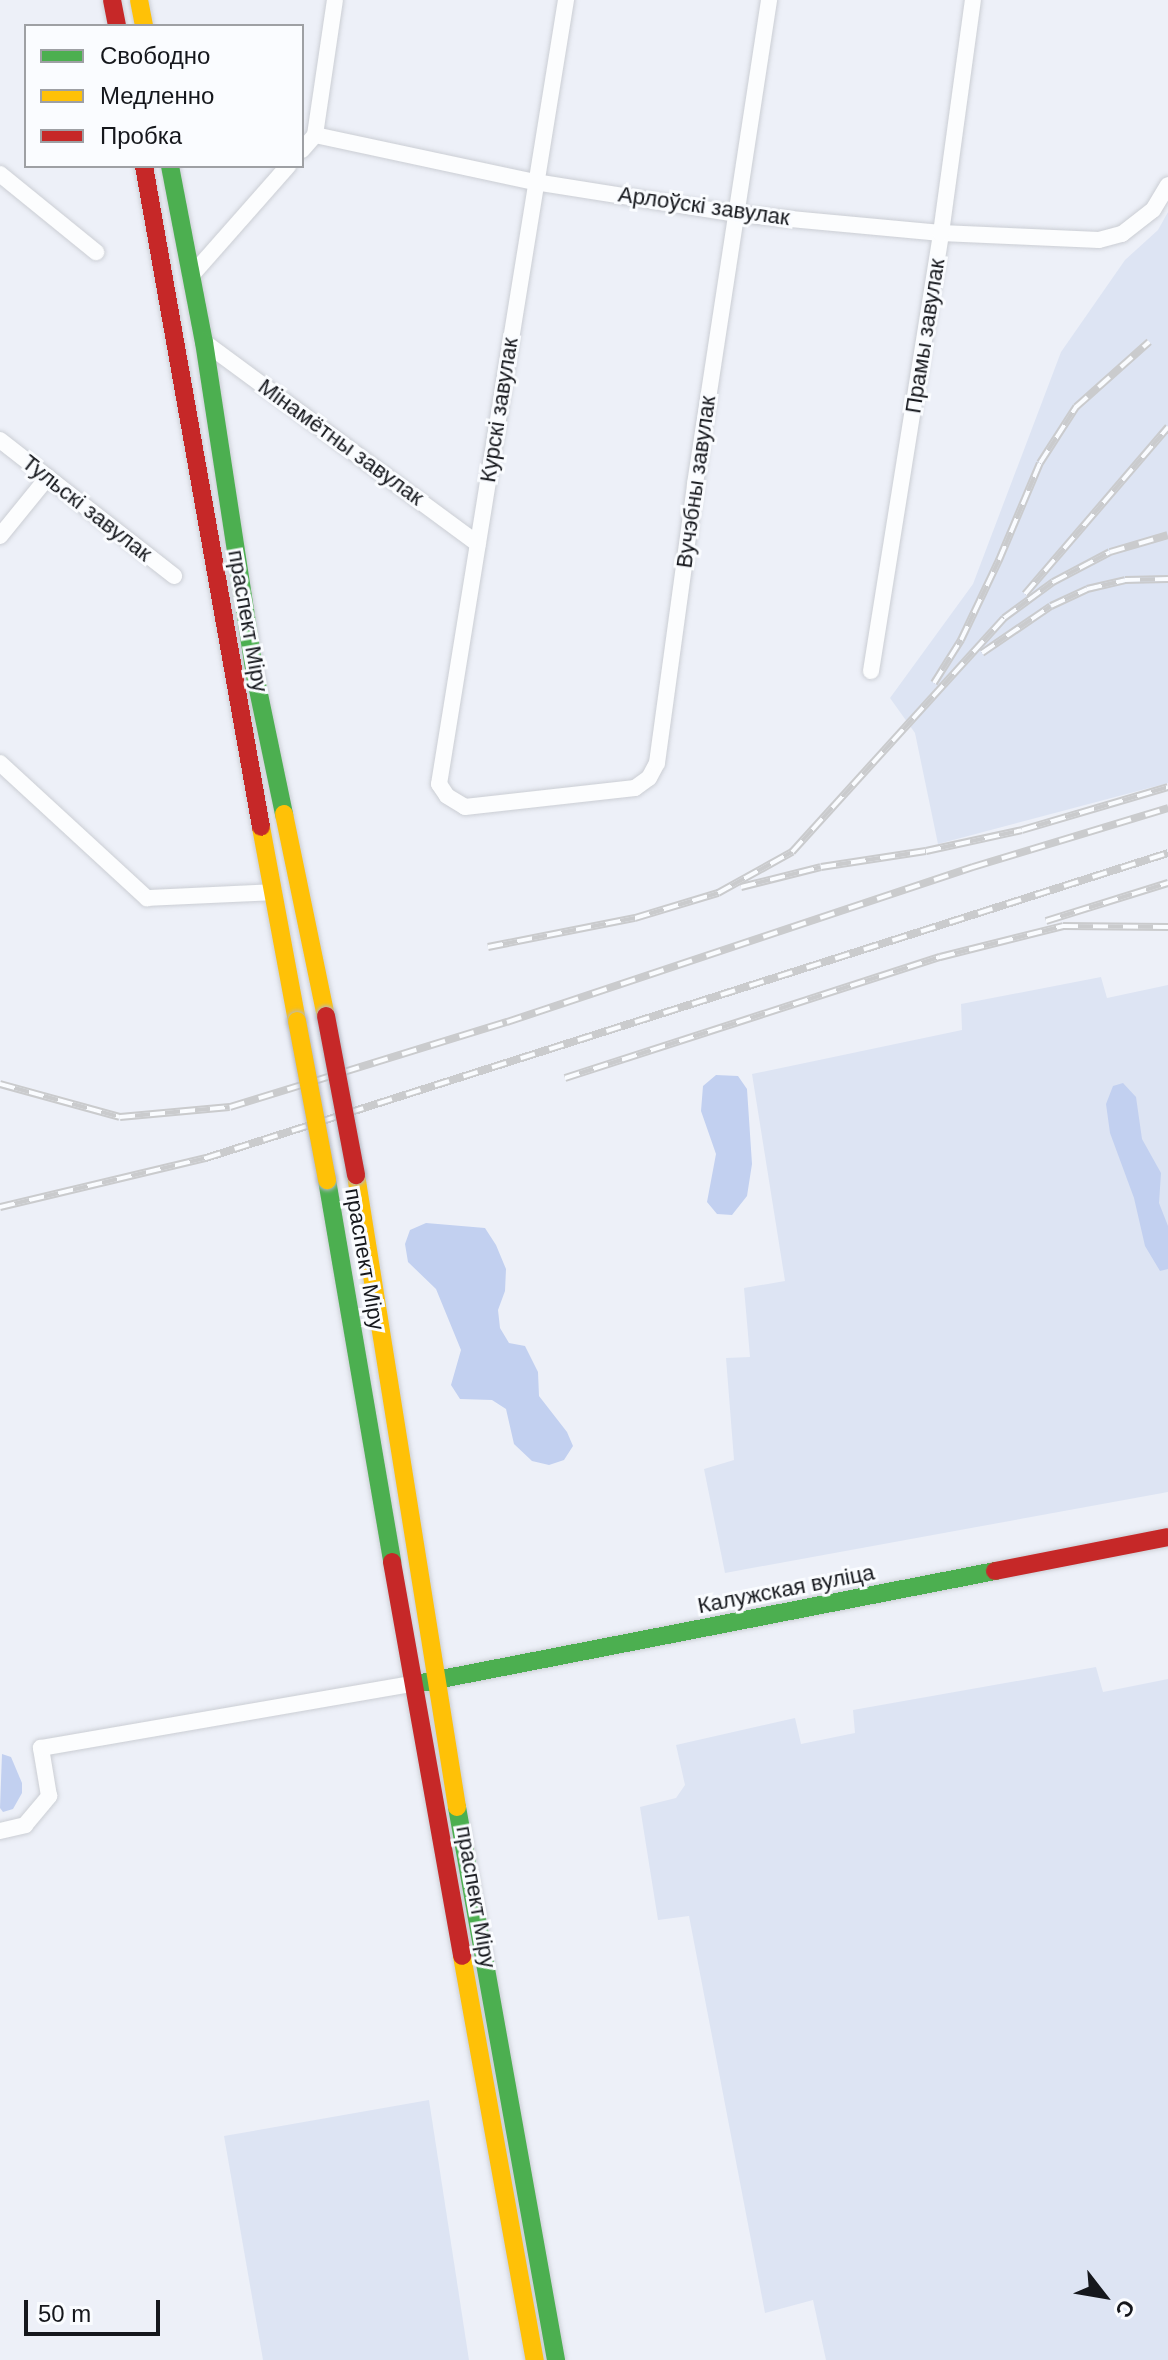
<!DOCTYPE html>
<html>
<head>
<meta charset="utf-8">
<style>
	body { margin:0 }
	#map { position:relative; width:1168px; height:2360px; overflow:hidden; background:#edf0f8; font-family:Helvetica,sans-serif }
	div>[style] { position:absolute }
	.built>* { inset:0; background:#dde4f3 }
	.forest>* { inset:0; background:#c2d0f0 }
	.roads { filter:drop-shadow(0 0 2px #cbced4) drop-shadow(0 0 2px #cbced4) }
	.street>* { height:16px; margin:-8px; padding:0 8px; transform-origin:8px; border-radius:8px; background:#fcfdfe }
	.fast>* { height:18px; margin:-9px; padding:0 9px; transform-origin:9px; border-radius:9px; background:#4caf50 }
	.slow>* { height:18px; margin:-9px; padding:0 9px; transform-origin:9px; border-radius:9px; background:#ffc107 }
	.jam>* { height:18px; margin:-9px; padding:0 9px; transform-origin:9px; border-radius:9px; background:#c62828 }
	.rail>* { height:8px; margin-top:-4px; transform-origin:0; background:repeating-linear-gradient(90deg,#fafcff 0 15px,#cacbcd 0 30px); box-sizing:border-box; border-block:2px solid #cacbcd }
	.bridges { filter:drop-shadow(0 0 2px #b4b8c2) drop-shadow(0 0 2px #b4b8c2) }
	.slow-bridge>* { height:18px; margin:-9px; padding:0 9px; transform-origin:9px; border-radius:9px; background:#ffc107 }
	.jam-bridge>* { height:18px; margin:-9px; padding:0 9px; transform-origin:9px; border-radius:9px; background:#c62828 }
	span { translate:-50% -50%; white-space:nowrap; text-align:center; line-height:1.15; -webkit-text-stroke:6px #fafcff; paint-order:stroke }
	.street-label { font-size:22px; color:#15171c }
	.legend { position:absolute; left:24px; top:24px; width:280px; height:144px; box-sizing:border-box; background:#fafcff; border:2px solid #9ea0a4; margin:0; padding:10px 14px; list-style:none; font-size:24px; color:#15171c }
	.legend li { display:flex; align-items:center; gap:16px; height:40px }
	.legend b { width:40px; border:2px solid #9ea0a4 }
	.north { position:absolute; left:1064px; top:2256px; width:80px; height:80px; -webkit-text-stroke:6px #fafcff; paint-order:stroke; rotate:121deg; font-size:22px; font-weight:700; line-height:32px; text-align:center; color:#15171c }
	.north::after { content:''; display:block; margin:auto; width:28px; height:36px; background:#15171c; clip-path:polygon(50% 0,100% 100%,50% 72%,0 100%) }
	.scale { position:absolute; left:24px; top:2300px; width:136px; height:36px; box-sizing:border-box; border:4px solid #15171c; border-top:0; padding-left:10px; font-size:24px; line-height:28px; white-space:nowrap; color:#15171c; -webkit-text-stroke:6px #fafcff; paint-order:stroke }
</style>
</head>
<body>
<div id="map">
	<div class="built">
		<i style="clip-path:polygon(1168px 212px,1168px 783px,938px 844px,915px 733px,890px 698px,973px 584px,1061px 352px,1125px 260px,1158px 230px)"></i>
		<i style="clip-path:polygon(1101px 977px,1107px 998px,1168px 985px,1168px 1492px,725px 1573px,704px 1469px,734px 1460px,726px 1358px,750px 1357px,744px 1288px,785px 1281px,752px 1074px,962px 1030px,961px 1004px)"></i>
		<i style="clip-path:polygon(1096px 1667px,1103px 1692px,1168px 1679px,1168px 2360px,826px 2360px,813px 2300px,765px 2313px,689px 1916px,658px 1920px,640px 1807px,676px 1798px,685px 1785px,676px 1745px,795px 1718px,801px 1744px,855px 1733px,853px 1710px)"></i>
		<i style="clip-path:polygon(429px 2100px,469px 2360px,263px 2360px,224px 2136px)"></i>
	</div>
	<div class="forest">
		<i style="clip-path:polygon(716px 1075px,738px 1076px,747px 1089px,752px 1164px,747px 1196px,732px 1215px,717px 1214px,707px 1202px,716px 1154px,701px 1111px,703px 1086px)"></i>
		<i style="clip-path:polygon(1123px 1083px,1136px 1097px,1142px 1139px,1161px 1173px,1159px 1203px,1168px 1226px,1168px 1269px,1160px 1271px,1145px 1246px,1134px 1198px,1110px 1133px,1106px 1104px,1113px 1086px)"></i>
		<i style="clip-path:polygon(426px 1223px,485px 1228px,496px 1245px,506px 1269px,505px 1291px,498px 1310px,500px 1328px,509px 1343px,525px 1346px,538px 1372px,539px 1396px,567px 1432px,573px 1446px,564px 1460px,549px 1465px,532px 1461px,514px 1444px,506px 1409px,492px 1400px,460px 1399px,451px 1385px,461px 1350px,436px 1289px,408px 1262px,405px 1244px,410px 1230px)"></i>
		<i style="clip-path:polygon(2px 1754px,11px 1757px,22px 1783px,22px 1793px,13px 1809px,3px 1812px,0 1808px)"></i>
	</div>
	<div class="roads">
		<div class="street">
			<i style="left:566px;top:0;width:794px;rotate:99.2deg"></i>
			<i style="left:439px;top:784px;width:14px;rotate:56deg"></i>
			<i style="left:447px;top:796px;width:21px;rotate:31deg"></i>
			<i style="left:465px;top:807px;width:171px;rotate:-6.4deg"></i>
			<i style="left:635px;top:788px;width:17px;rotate:-36deg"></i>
			<i style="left:649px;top:778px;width:17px;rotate:-62deg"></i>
			<i style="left:657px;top:763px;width:282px;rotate:-82.2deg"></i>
			<i style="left:695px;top:484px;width:490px;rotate:-81.3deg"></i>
			<i style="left:315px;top:135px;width:225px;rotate:12.1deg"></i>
			<i style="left:535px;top:182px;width:205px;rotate:9deg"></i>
			<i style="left:737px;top:214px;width:205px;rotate:5.3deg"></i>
			<i style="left:941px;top:233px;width:158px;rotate:2.5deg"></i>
			<i style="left:1099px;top:240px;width:24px;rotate:-15deg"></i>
			<i style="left:1122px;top:234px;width:39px;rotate:-38deg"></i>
			<i style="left:1153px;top:210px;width:29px;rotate:-59deg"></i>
			<i style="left:302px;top:150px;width:20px;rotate:-49deg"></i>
			<i style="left:315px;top:135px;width:136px;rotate:-81.6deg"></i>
			<i style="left:0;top:174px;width:124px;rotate:39.1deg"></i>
			<i style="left:191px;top:276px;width:147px;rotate:-48.6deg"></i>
			<i style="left:204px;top:342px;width:340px;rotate:36.4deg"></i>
			<i style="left:0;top:440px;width:221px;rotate:38deg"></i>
			<i style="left:0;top:536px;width:76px;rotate:-50.9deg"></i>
			<i style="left:871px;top:671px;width:444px;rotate:-80.9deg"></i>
			<i style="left:941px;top:233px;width:235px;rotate:-82.2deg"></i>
			<i style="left:0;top:763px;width:200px;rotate:42.6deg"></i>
			<i style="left:147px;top:898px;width:127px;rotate:-2.7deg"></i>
			<i style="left:0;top:1831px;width:26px;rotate:-13deg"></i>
			<i style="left:25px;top:1825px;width:38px;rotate:-50deg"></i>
			<i style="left:49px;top:1796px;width:49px;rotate:-99.5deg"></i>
			<i style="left:41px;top:1748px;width:377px;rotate:-9.8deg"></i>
		</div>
		<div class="fast">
			<i style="left:170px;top:166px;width:179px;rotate:79.1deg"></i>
			<i style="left:204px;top:342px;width:342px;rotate:81.3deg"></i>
			<i style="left:256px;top:680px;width:137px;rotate:78.2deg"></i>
			<i style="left:327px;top:1180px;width:387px;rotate:80.3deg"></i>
			<i style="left:416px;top:1684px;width:590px;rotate:-11.04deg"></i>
			<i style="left:457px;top:1807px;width:562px;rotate:79.85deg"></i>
		</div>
		<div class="slow">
			<i style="left:139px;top:0;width:26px;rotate:79deg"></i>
			<i style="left:284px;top:814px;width:206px;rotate:78.3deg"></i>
			<i style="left:261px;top:827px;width:197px;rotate:79.5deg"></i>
			<i style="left:356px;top:1175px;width:640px;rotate:80.92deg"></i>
			<i style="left:462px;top:1956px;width:411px;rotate:79.8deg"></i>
		</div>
		<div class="jam">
			<i style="left:112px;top:0;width:26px;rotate:79deg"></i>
			<i style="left:144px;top:166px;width:671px;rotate:79.96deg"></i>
			<i style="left:392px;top:1562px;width:400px;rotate:79.9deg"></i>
			<i style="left:995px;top:1571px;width:176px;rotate:-11.1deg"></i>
		</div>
	</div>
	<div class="rail">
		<i style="left:1025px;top:594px;width:220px;rotate:-49.4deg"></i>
		<i style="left:982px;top:653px;width:83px;rotate:-34.3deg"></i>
		<i style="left:1051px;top:606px;width:40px;rotate:-25deg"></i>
		<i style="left:1087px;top:589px;width:39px;rotate:-13deg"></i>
		<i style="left:1125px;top:580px;width:43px;rotate:-1.3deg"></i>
		<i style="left:934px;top:683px;width:51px;rotate:-57.9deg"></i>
		<i style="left:961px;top:640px;width:89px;rotate:-64.6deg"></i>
		<i style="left:999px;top:560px;width:105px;rotate:-67.1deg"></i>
		<i style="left:1040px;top:463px;width:67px;rotate:-57.3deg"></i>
		<i style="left:1076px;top:407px;width:98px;rotate:-41.7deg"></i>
		<i style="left:741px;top:887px;width:82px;rotate:-14deg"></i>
		<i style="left:821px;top:867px;width:106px;rotate:-8.7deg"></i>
		<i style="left:926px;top:851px;width:98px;rotate:-12.3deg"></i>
		<i style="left:1022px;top:830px;width:152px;rotate:-16.4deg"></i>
		<i style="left:1046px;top:921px;width:128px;rotate:-17.3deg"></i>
		<i style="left:488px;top:947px;width:150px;rotate:-11.2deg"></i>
		<i style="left:635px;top:918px;width:87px;rotate:-16.8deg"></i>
		<i style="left:718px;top:893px;width:85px;rotate:-29deg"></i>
		<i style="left:792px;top:852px;width:316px;rotate:-47.8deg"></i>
		<i style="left:1004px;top:618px;width:61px;rotate:-36.3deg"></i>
		<i style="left:1053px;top:582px;width:64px;rotate:-27.8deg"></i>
		<i style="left:1110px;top:552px;width:60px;rotate:-16.3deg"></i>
		<i style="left:565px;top:1078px;width:394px;rotate:-17.9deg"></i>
		<i style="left:940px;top:957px;width:127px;rotate:-14.1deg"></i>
		<i style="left:1063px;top:926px;width:105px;rotate:0.5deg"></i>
		<i style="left:0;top:1084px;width:124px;rotate:15.4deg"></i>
		<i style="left:120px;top:1117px;width:110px;rotate:-5.2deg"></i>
		<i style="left:230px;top:1107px;width:290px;rotate:-17.1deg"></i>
		<i style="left:507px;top:1022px;width:491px;rotate:-18.4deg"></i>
		<i style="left:973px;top:867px;width:204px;rotate:-16.8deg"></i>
		<i style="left:0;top:1207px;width:212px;rotate:-13.4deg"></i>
		<i style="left:206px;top:1158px;width:1009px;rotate:-17.59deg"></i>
	</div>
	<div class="bridges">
		<div class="slow-bridge">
			<i style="left:297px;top:1021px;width:162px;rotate:79.3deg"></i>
		</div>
		<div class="jam-bridge">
			<i style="left:326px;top:1016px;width:162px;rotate:79.3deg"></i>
		</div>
	</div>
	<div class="street-label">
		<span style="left:704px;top:206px;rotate:8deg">Арлоўскі завулак</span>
		<span style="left:925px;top:336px;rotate:-81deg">Прамы завулак</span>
		<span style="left:499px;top:410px;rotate:-81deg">Курскі завулак</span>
		<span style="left:341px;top:442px;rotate:36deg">Мінамётны завулак</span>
		<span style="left:696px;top:482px;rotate:-82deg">Вучэбны завулак</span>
		<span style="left:87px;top:508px;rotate:38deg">Тульскі завулак</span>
		<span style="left:248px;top:621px;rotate:80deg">праспект Міру</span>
		<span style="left:365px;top:1259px;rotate:80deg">праспект Міру</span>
		<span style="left:786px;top:1589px;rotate:-11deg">Калужская вуліца</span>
		<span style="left:476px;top:1897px;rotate:80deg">праспект Міру</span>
	</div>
	<ul class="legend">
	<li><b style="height:10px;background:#4caf50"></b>Свободно</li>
	<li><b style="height:10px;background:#ffc107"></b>Медленно</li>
	<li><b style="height:10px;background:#c62828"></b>Пробка</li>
	</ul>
	<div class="north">С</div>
	<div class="scale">50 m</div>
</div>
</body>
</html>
